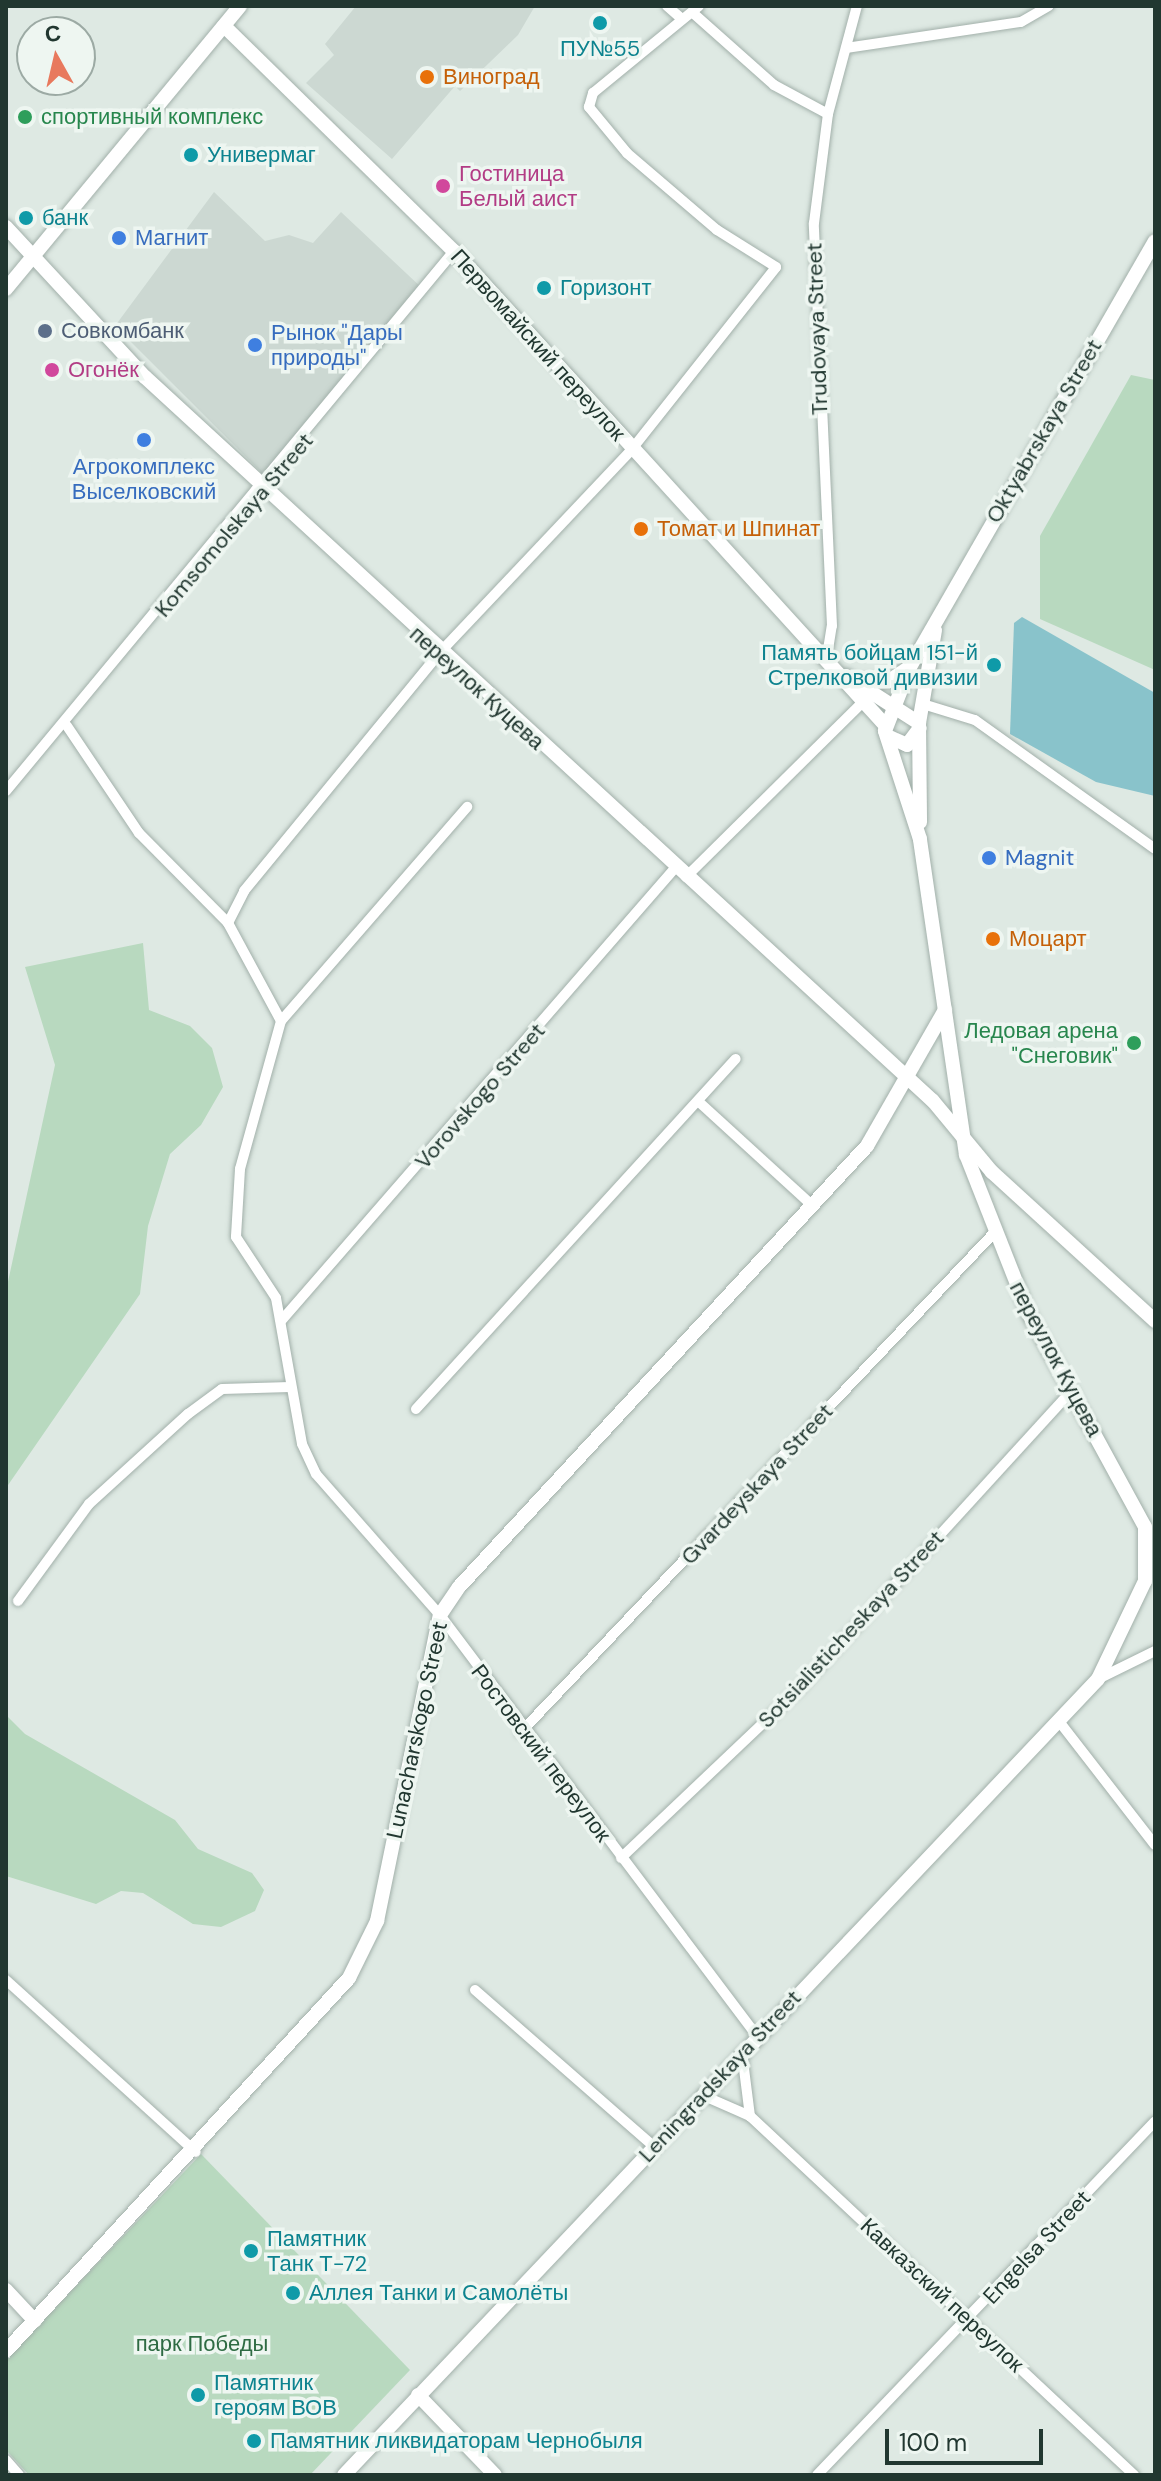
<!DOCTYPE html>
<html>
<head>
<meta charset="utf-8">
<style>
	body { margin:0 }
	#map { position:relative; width:1161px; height:2481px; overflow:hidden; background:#dee9e3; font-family:"DM Sans",sans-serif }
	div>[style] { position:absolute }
	.built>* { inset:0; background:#ccd8d2 }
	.green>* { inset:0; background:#b8d9bf }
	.water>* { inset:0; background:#89c3cb }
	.roads { filter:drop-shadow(0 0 2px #a2b0aa) drop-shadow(0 0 2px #a2b0aa) }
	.street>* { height:10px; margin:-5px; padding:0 5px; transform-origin:5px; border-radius:5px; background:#fff }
	.secondary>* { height:14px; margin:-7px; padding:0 7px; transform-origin:7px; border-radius:7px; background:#fff }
	.dots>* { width:22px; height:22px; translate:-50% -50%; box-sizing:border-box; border:4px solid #eef6f1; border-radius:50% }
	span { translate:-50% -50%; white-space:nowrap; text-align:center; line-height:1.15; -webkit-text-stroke:7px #eef6f1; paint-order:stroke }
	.culture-label { font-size:22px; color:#0d838f }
	.left { translate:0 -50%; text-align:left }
	.right { translate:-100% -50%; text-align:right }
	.food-label { font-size:22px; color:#c56008 }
	.leisure-label { font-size:22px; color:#27864d }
	.hotel-label { font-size:22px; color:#b23c85 }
	.shop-label { font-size:22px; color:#366cbe }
	.street-label { font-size:22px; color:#213730 }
	.service-label { font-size:22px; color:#4e5e75 }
	.park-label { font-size:22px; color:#2e6b43 }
	.frame { position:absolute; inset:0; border:8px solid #213730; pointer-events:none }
	.north { position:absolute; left:16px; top:16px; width:80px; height:80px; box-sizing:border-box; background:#eef6f1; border:2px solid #9caaa4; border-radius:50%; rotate:352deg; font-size:22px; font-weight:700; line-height:32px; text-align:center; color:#213730 }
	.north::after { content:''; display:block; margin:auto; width:28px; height:36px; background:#e8795d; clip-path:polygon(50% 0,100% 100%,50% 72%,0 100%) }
	.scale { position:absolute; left:885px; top:2429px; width:158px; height:36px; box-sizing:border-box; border:4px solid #213730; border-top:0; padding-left:10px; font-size:24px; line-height:28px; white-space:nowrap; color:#213730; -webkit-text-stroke:6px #eef6f1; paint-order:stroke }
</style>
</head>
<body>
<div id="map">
	<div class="built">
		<i style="clip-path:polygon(356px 6px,535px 6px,518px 35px,460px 91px,455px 86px,392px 159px,306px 83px,334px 55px,325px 44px)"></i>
		<i style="clip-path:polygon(214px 192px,265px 241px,289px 235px,313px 243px,341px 212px,423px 289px,267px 478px,115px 326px)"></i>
	</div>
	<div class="green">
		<i style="clip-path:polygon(1131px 375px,1155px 380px,1155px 670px,1040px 619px,1040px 536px)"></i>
		<i style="clip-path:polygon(143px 943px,149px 1010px,190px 1026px,212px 1048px,223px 1087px,201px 1125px,170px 1154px,148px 1226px,140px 1294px,6px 1488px,6px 1291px,55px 1065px,25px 967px)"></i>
		<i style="clip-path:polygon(6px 1715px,25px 1734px,175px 1820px,198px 1849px,252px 1873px,264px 1890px,255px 1911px,221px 1927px,193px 1924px,143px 1893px,121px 1891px,96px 1904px,6px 1876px)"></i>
		<i style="clip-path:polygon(201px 2154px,410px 2370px,310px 2475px,29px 2475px,6px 2450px,6px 2360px)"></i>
	</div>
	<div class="water">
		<i style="clip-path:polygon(1022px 617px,1155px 693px,1155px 796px,1096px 782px,1010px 734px,1014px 623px)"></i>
	</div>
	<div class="roads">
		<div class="street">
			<i style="left:667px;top:6px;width:20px;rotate:41deg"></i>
			<i style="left:693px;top:13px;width:108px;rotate:41.6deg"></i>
			<i style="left:774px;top:85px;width:61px;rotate:28.2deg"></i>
			<i style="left:846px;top:48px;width:177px;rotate:-8.5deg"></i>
			<i style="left:1021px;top:22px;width:32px;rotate:-30deg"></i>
			<i style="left:446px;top:646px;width:271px;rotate:-46.6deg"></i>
			<i style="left:632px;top:449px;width:232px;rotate:-51.6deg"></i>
			<i style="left:776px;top:267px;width:70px;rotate:-147.9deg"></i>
			<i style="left:717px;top:230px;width:118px;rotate:-139.5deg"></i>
			<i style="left:627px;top:153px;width:60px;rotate:-129.6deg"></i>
			<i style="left:589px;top:107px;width:15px;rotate:-74deg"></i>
			<i style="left:593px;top:93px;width:137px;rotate:-39.4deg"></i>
			<i style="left:827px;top:656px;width:30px;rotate:-81deg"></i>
			<i style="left:832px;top:626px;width:403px;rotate:-92.6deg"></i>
			<i style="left:814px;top:223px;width:110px;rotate:-82.7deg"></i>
			<i style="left:828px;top:114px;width:112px;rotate:-75deg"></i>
			<i style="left:926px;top:705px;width:51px;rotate:17deg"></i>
			<i style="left:975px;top:720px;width:221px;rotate:35.6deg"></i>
			<i style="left:67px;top:726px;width:129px;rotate:56.1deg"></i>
			<i style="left:139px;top:833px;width:127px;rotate:45.3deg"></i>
			<i style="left:228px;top:923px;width:111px;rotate:61.6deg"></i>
			<i style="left:281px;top:1021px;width:154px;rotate:105.5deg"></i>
			<i style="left:240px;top:1169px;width:68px;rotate:93.4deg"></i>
			<i style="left:236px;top:1237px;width:73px;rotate:56.7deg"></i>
			<i style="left:276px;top:1298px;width:148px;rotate:79.9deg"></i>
			<i style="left:302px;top:1444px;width:33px;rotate:65deg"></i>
			<i style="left:316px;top:1474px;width:188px;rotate:48.7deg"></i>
			<i style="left:440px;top:1615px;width:527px;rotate:53.02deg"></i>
			<i style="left:6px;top:791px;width:702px;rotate:-50.32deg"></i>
			<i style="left:686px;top:877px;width:249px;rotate:-44.7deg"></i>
			<i style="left:228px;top:923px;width:36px;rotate:-63deg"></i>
			<i style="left:244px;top:891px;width:307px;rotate:-50.6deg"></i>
			<i style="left:281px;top:1021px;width:284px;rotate:-49deg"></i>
			<i style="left:699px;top:1102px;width:154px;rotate:42.4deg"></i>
			<i style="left:281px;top:1321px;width:602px;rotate:-48.98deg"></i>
			<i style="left:416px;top:1409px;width:474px;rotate:-47.6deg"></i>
			<i style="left:18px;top:1601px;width:120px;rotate:-53.8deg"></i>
			<i style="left:89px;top:1504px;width:134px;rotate:-42.3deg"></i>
			<i style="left:188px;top:1414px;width:42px;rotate:-36.3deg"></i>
			<i style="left:222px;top:1389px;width:68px;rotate:-1.7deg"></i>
			<i style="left:1098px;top:1679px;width:64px;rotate:-26.2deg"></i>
			<i style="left:1058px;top:1720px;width:158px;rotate:52.2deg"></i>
			<i style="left:521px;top:1732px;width:685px;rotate:-46.54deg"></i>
			<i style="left:621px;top:1858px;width:250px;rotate:-43.5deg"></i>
			<i style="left:802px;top:1686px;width:401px;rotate:-47.6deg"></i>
			<i style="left:6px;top:1980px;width:256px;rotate:42.2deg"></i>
			<i style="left:475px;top:1990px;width:237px;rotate:41.2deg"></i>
			<i style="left:742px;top:2053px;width:64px;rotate:82.8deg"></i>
			<i style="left:702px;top:2095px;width:52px;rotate:23.6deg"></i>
			<i style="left:750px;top:2116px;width:526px;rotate:43.07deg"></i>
			<i style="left:6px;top:2460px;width:20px;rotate:49deg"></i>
			<i style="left:817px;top:2475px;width:489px;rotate:-46.3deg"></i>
		</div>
		<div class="secondary">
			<i style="left:224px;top:26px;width:322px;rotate:44.4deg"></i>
			<i style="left:454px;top:251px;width:641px;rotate:47.72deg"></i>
			<i style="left:6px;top:227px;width:205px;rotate:47.2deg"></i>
			<i style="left:145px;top:377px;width:1070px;rotate:42.58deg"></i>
			<i style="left:933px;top:1101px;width:92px;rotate:50.3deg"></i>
			<i style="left:992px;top:1172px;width:221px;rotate:42.4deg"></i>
			<i style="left:6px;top:289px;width:367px;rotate:-50.4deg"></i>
			<i style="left:846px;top:676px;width:87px;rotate:32.8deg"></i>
			<i style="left:919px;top:723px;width:99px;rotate:89.4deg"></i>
			<i style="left:860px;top:682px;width:29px;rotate:-2deg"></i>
			<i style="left:889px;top:681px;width:25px;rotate:-34deg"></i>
			<i style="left:919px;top:723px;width:94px;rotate:-80.2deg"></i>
			<i style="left:887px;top:736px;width:22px;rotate:24deg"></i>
			<i style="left:907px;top:745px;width:21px;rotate:-53deg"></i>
			<i style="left:6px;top:2290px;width:42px;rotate:46.9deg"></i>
			<i style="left:6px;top:2351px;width:507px;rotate:-47.4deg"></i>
			<i style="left:349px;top:1978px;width:64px;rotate:-63.8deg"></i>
			<i style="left:377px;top:1921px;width:312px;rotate:-78.4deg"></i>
			<i style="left:440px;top:1615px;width:34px;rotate:-56deg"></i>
			<i style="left:459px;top:1587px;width:601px;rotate:-47.23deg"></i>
			<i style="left:867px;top:1146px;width:157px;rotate:-60.2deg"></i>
			<i style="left:418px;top:2395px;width:111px;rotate:46.1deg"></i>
			<i style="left:344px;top:2475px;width:1096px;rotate:-46.55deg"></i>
			<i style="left:1098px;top:1679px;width:109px;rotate:-64.4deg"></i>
			<i style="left:1145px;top:1581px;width:54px;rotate:-90deg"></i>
			<i style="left:1145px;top:1527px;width:245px;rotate:-118.6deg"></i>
			<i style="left:1028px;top:1312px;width:169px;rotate:-111.5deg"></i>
			<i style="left:966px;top:1155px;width:319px;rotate:-98.3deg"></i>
			<i style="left:920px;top:839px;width:114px;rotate:-108deg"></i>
			<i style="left:885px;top:731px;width:69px;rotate:-68.7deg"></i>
			<i style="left:910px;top:667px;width:491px;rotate:-60.1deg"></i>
		</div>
	</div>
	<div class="dots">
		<i style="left:600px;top:23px;background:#0f9aa8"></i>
		<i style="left:427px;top:77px;background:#e8710a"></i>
		<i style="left:25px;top:117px;background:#2e9e5b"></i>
		<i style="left:191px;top:155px;background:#0f9aa8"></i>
		<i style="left:443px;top:186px;background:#d1479c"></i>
		<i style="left:26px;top:218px;background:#0f9aa8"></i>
		<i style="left:119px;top:238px;background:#3f7fe0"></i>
		<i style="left:544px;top:288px;background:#0f9aa8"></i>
		<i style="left:45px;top:331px;background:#5c6f8a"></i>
		<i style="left:255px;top:345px;background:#3f7fe0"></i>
		<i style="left:52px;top:370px;background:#d1479c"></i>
		<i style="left:144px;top:440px;background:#3f7fe0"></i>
		<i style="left:641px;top:529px;background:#e8710a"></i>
		<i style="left:994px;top:665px;background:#0f9aa8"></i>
		<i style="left:989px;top:858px;background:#3f7fe0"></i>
		<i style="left:993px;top:939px;background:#e8710a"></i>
		<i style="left:1134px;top:1043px;background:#2e9e5b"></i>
		<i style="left:251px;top:2251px;background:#0f9aa8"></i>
		<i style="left:293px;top:2293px;background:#0f9aa8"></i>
		<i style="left:198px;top:2395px;background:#0f9aa8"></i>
		<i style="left:254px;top:2441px;background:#0f9aa8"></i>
	</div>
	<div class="culture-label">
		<span style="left:600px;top:49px">ПУ№55</span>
		<span class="left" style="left:207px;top:155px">Универмаг</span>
		<span class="left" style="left:42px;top:218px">банк</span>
		<span class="left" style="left:560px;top:288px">Горизонт</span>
		<span class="right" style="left:978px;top:665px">Память бойцам 151-й<br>Стрелковой дивизии</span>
		<span class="left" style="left:267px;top:2251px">Памятник<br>Танк Т-72</span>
		<span class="left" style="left:309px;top:2293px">Аллея Танки и Самолёты</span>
		<span class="left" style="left:214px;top:2395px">Памятник<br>героям ВОВ</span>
		<span class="left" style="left:270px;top:2441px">Памятник ликвидаторам Чернобыля</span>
	</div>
	<div class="food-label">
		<span class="left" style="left:443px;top:77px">Виноград</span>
		<span class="left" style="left:657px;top:529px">Томат и Шпинат</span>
		<span class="left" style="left:1009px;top:939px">Моцарт</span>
	</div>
	<div class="leisure-label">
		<span class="left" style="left:41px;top:117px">спортивный комплекс</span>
		<span class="right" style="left:1118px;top:1043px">Ледовая арена<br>"Снеговик"</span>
	</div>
	<div class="hotel-label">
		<span class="left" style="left:459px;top:186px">Гостиница<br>Белый аист</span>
		<span class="left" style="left:68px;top:370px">Огонёк</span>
	</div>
	<div class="shop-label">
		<span class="left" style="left:135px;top:238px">Магнит</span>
		<span class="left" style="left:271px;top:345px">Рынок "Дары<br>природы"</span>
		<span style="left:144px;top:479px">Агрокомплекс<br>Выселковский</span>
		<span class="left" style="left:1005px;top:858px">Magnit</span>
	</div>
	<div class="street-label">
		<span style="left:817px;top:329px;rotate:-92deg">Trudovaya Street</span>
		<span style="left:538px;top:345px;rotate:48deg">Первомайский переулок</span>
		<span style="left:1044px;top:431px;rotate:-60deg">Oktyabrskaya Street</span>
		<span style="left:234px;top:525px;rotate:-50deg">Komsomolskaya Street</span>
		<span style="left:477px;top:688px;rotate:42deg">переулок Куцева</span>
		<span style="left:480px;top:1096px;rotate:-49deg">Vorovskogo Street</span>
		<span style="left:1056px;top:1359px;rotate:62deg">переулок Куцева</span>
		<span style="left:757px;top:1484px;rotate:-47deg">Gvardeyskaya Street</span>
		<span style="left:851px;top:1629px;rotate:-47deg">Sotsialisticheskaya Street</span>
		<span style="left:417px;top:1730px;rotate:-78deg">Lunacharskogo Street</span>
		<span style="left:541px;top:1753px;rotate:53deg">Ростовский переулок</span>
		<span style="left:720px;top:2076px;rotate:-47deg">Leningradskaya Street</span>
		<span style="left:1037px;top:2247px;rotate:-47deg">Engelsa Street</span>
		<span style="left:942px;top:2295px;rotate:43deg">Кавказский переулок</span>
	</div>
	<div class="service-label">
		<span class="left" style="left:61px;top:331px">Совкомбанк</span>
	</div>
	<div class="park-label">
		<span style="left:202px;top:2344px">парк Победы</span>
	</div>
	<div class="frame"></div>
	<div class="north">С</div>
	<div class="scale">100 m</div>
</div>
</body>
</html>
